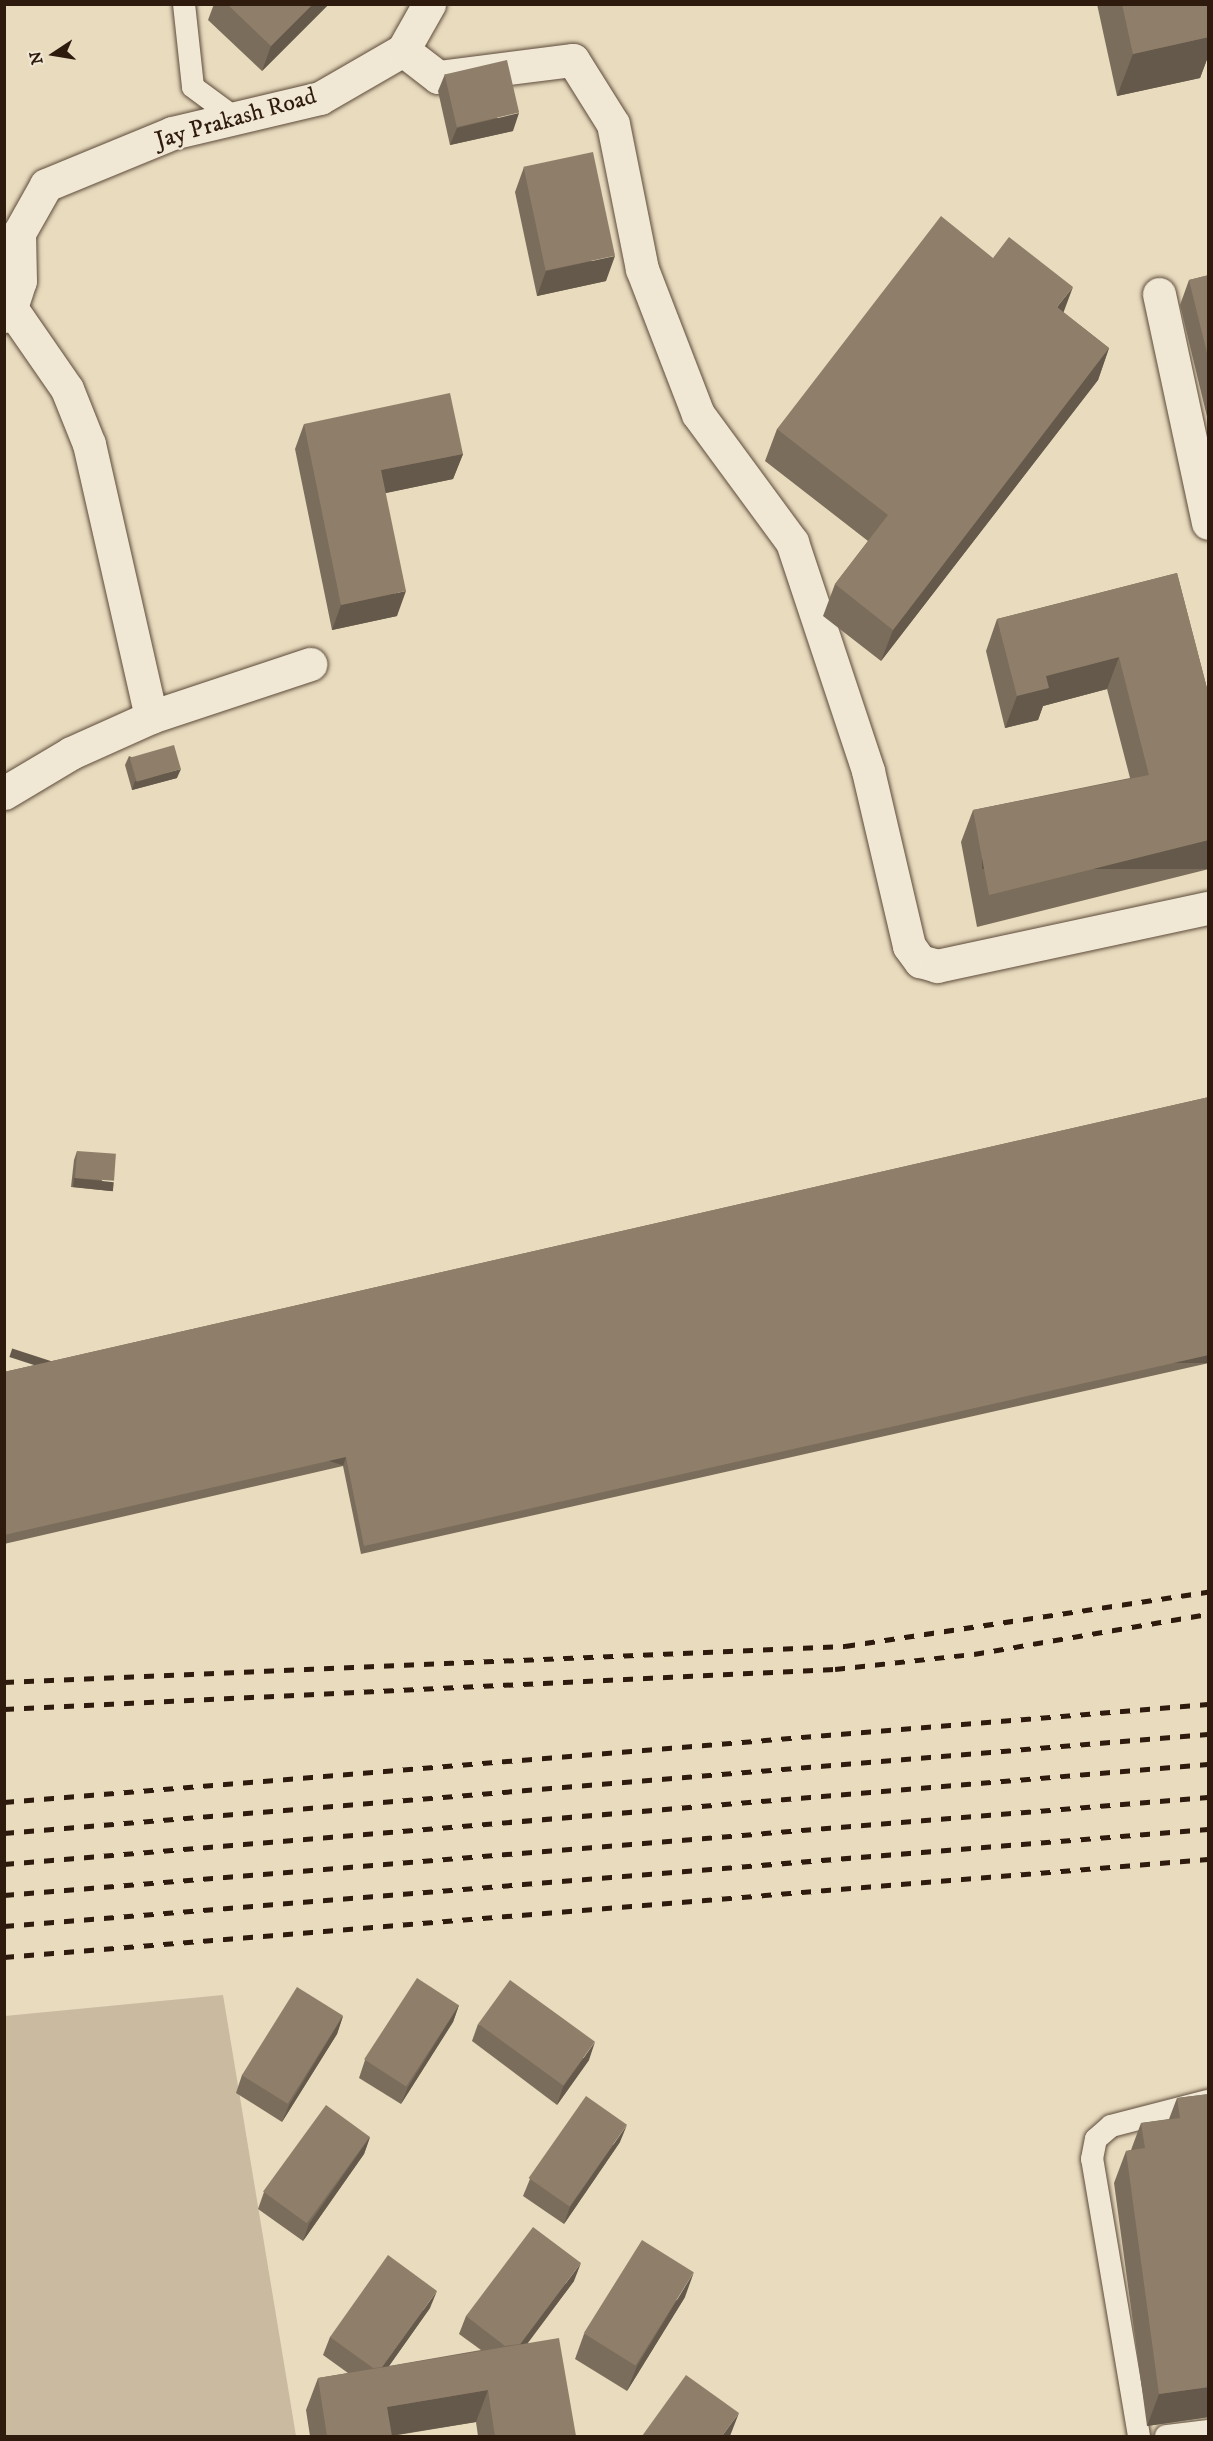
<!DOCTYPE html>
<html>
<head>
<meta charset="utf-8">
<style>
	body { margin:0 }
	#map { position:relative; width:1213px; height:2441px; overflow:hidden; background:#e8dbbe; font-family:"IM FELL DW Pica",serif }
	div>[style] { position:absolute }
	.green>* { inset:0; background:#c9baa0 }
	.roads { filter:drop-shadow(0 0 2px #5d4b3a) drop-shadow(0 0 2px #5d4b3a) }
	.service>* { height:22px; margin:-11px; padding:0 11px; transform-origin:11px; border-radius:11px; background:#f0e8d5 }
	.minor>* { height:33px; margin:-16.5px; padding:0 16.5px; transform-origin:16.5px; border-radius:16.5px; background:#f0e8d5 }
	.tertiary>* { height:33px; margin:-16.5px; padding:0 16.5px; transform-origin:16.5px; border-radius:16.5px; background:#f0e8d5 }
	.rail>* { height:4.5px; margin-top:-2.25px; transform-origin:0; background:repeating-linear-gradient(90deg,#2f1b0e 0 10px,transparent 0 20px) }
	.wall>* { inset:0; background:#7b6d5b }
	.shaded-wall>* { inset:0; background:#64594a; transform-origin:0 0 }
	.building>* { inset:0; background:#8f7f6a; transform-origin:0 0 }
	span { translate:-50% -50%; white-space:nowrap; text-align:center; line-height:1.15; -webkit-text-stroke:4.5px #f0e8d5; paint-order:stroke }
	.street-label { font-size:24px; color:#2f1b0e }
	.frame { position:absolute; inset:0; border:6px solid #2f1b0e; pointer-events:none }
	.north { position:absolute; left:24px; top:24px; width:60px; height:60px; -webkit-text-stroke:4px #f0e8d5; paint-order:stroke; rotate:258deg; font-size:16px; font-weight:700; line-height:24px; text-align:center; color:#2f1b0e }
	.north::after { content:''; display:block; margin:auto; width:21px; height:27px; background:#2f1b0e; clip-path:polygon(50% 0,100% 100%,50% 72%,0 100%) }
</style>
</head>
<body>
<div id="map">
	<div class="green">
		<i style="clip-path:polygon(223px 1995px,296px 2436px,5px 2436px,5px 2016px)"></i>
	</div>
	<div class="roads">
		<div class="service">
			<i style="left:184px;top:4px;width:83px;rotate:83.8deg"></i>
			<i style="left:193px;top:87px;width:52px;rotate:36.4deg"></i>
			<i style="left:1139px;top:2436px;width:281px;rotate:-99.6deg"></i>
			<i style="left:1092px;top:2159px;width:20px;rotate:-79deg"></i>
			<i style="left:1096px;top:2139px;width:20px;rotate:-41deg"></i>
			<i style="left:1111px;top:2126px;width:100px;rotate:-14.5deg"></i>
			<i style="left:1166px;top:2436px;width:42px;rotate:-6.8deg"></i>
		</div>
		<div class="minor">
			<i style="left:403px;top:50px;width:44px;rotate:37.6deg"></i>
			<i style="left:438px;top:77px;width:136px;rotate:-7.2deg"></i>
			<i style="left:573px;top:60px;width:75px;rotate:58deg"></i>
			<i style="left:613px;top:124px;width:148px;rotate:78.7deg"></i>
			<i style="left:642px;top:269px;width:155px;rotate:68.9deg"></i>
			<i style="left:698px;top:414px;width:159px;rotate:53.7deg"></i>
			<i style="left:792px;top:542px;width:241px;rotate:71.6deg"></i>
			<i style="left:868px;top:771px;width:180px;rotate:76.8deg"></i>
			<i style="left:909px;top:946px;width:19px;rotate:54deg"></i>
			<i style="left:920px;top:961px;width:18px;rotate:16deg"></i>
			<i style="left:937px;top:966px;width:277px;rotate:-12.1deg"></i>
			<i style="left:1159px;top:294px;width:234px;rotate:77.9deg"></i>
			<i style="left:11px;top:308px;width:98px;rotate:55.3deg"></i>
			<i style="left:67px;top:389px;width:59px;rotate:68.2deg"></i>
			<i style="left:89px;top:444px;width:280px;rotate:77.2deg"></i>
			<i style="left:4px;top:793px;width:78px;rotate:-30.8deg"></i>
			<i style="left:71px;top:753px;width:88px;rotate:-24.2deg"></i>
			<i style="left:151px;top:717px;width:168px;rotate:-18.4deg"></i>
		</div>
		<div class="tertiary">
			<i style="left:4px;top:316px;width:11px;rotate:-49deg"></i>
			<i style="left:11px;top:308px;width:28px;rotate:-72deg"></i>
			<i style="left:20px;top:281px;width:48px;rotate:-91.2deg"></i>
			<i style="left:19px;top:233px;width:55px;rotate:-60.6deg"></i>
			<i style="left:46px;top:185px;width:136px;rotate:-22.4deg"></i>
			<i style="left:172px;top:133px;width:152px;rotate:-13.3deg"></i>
			<i style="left:320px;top:98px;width:96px;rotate:-30deg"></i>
			<i style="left:403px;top:50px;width:53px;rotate:-60.5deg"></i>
		</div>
	</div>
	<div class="rail">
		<i style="left:4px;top:1682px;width:842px;rotate:-2.45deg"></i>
		<i style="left:845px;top:1646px;width:367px;rotate:-8.5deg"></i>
		<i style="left:4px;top:1709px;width:832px;rotate:-2.76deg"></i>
		<i style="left:835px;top:1669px;width:140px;rotate:-6.2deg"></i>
		<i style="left:974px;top:1654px;width:237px;rotate:-9.7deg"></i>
		<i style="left:4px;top:1802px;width:1208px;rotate:-4.65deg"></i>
		<i style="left:4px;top:1833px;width:1208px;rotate:-4.7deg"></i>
		<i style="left:4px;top:1864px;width:1208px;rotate:-4.75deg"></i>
		<i style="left:4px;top:1895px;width:1208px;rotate:-4.65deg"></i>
		<i style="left:4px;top:1926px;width:1208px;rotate:-4.61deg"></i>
		<i style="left:4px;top:1957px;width:1208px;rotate:-4.65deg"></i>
	</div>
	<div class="wall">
		<i style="clip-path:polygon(214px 4px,329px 4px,262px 71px,208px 20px)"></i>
		<i style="clip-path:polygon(1097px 4px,1208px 4px,1209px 54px,1200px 78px,1117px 96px)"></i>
		<i style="clip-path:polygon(445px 74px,513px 131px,450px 145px,438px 91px)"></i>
		<i style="clip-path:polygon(524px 167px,606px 281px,537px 296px,515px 192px)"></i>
		<i style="clip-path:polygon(1209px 275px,1209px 425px,1180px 305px,1189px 280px)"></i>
		<i style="clip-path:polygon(1063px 312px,1109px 348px,1098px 380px,881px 661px,823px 616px,835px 584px,868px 541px,765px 461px,777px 429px)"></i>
		<i style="clip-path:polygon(304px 424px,463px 454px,453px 479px,385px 493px,397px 616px,332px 630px,295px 449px)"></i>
		<i style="clip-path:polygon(1177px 573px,1209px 696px,1209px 869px,977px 927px,961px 842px,973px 810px,1130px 778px,1107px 689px,1043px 706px,1038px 720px,1005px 728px,986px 651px,997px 619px)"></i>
		<i style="clip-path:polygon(129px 756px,177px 778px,132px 790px,125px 765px)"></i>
		<i style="clip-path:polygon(1209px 1097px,1209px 1363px,361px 1554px,343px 1466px,4px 1544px,4px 1372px)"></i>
		<i style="clip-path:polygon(77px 1151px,111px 1191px,71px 1187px,74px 1160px)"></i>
		<i style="clip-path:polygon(459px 2005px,453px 2022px,401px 2104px,359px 2078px,365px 2060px)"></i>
		<i style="clip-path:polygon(343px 2016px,337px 2034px,282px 2122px,236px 2093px,242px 2075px)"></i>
		<i style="clip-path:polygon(478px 2024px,589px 2060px,557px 2105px,472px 2041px)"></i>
		<i style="clip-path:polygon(1209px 2094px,1209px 2417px,1147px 2426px,1114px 2183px,1126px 2151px,1131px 2150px,1141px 2123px,1169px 2119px,1177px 2098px)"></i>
		<i style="clip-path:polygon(370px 2137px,364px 2154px,303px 2241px,258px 2209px,264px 2192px)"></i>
		<i style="clip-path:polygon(620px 2142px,564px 2224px,523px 2196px,530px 2179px)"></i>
		<i style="clip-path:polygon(574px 2281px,528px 2343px,576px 2436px,478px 2436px,476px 2422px,392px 2436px,310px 2436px,306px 2410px,318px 2378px,348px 2373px,323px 2355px,330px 2337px,430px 2308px,389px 2366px,481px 2350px,459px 2334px,466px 2316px)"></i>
		<i style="clip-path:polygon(685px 2297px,627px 2391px,575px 2359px,584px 2334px)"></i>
	</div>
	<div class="shaded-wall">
		<i style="clip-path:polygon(313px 4px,329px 4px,262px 71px,271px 46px)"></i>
		<i style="clip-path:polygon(1209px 37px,1209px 54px,1200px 78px,1117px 96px,1133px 54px)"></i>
		<i style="clip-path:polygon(519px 113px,513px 131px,450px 145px,457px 128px)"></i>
		<i style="clip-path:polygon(615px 256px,606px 281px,537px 296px,546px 271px)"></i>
		<i style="clip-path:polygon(1073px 287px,1061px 319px,1057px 307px)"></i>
		<i style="clip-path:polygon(1109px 348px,1098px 380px,881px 661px,893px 630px)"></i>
		<i style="clip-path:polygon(463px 454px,453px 479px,372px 496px,381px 470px)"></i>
		<i style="clip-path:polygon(406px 591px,397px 616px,332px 630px,341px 605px)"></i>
		<i style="clip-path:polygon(1119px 657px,1107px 689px,1043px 706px,1038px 720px,1005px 728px,1017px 696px,1046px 676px)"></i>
		<i style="clip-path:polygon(181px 769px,177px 778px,132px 790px,135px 781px)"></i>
		<i style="left:1209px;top:840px;width:29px;height:227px;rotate:90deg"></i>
		<i style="left:74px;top:1178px;width:40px;height:9px;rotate:6deg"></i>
		<i style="left:1209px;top:1355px;width:8px;height:866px;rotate:90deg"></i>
		<i style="left:346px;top:1457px;width:9px;height:351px;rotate:108deg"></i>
		<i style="clip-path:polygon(459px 2005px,453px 2022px,401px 2104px,408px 2087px)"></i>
		<i style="clip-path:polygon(343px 2016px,337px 2034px,282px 2122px,289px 2105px)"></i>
		<i style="clip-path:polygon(595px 2042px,589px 2060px,557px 2105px,563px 2087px)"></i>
		<i style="clip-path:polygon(627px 2125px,620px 2142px,564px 2224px,570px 2207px)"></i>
		<i style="clip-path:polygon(370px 2137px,364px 2154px,303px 2241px,309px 2224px)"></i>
		<i style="clip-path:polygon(581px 2263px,574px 2281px,507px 2370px,514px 2353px)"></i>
		<i style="clip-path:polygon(694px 2272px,685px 2297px,627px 2391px,637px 2366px)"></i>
		<i style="clip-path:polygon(437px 2291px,430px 2308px,372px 2390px,378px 2373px)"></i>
		<i style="clip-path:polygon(1209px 2387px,1209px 2417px,1147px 2426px,1159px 2394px)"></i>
		<i style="clip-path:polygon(488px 2390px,476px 2422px,388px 2436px,387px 2407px)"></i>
		<i style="clip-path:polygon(739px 2413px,730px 2436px,722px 2436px)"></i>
	</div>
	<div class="building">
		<i style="clip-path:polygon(227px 4px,313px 4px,271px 46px)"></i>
		<i style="clip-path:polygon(1122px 4px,1208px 4px,1209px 37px,1133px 54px)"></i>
		<i style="left:507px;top:60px;width:54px;height:64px;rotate:77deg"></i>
		<i style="left:593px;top:152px;width:106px;height:71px;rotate:78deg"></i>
		<i style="clip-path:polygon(941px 216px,993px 258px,1009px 237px,1073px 287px,1057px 307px,1109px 348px,893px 630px,835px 584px,888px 515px,777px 429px)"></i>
		<i style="clip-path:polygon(1209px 275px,1209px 361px,1189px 280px)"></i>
		<i style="clip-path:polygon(450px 393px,463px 454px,381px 470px,406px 591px,341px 605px,304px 424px)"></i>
		<i style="clip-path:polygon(1177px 573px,1209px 696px,1209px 840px,989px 895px,973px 810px,1149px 775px,1119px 657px,1046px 676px,1049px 688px,1017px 696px,997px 619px)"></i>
		<i style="left:174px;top:745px;width:25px;height:46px;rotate:74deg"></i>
		<i style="clip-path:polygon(1209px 1097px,1209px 1355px,364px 1546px,346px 1457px,4px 1535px,4px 1372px)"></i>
		<i style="left:77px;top:1151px;width:39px;height:27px;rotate:4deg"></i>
		<i style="left:417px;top:1978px;width:50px;height:97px;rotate:33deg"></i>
		<i style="left:510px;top:1980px;width:105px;height:54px;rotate:36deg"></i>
		<i style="left:297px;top:1987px;width:54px;height:104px;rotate:32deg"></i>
		<i style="clip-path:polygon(1209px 2094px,1209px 2387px,1159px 2394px,1126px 2151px,1145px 2148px,1141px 2123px,1180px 2118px,1177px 2098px)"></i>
		<i style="left:586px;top:2096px;width:50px;height:100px;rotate:35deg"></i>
		<i style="left:326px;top:2105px;width:54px;height:107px;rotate:36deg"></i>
		<i style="clip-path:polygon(533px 2227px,581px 2263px,520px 2344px,505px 2346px,466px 2316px)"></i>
		<i style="left:642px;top:2240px;width:61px;height:110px;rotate:32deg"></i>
		<i style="clip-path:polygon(388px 2255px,437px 2291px,382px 2367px,373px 2368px,330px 2337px)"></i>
		<i style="clip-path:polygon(559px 2338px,576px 2436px,495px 2436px,488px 2390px,387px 2407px,392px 2436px,327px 2436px,318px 2378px)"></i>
		<i style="clip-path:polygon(686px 2375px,739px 2413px,722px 2436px,642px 2436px)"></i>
	</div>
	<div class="street-label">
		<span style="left:236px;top:119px;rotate:-16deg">Jay Prakash Road</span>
	</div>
	<div class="frame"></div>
	<div class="north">N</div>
</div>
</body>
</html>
